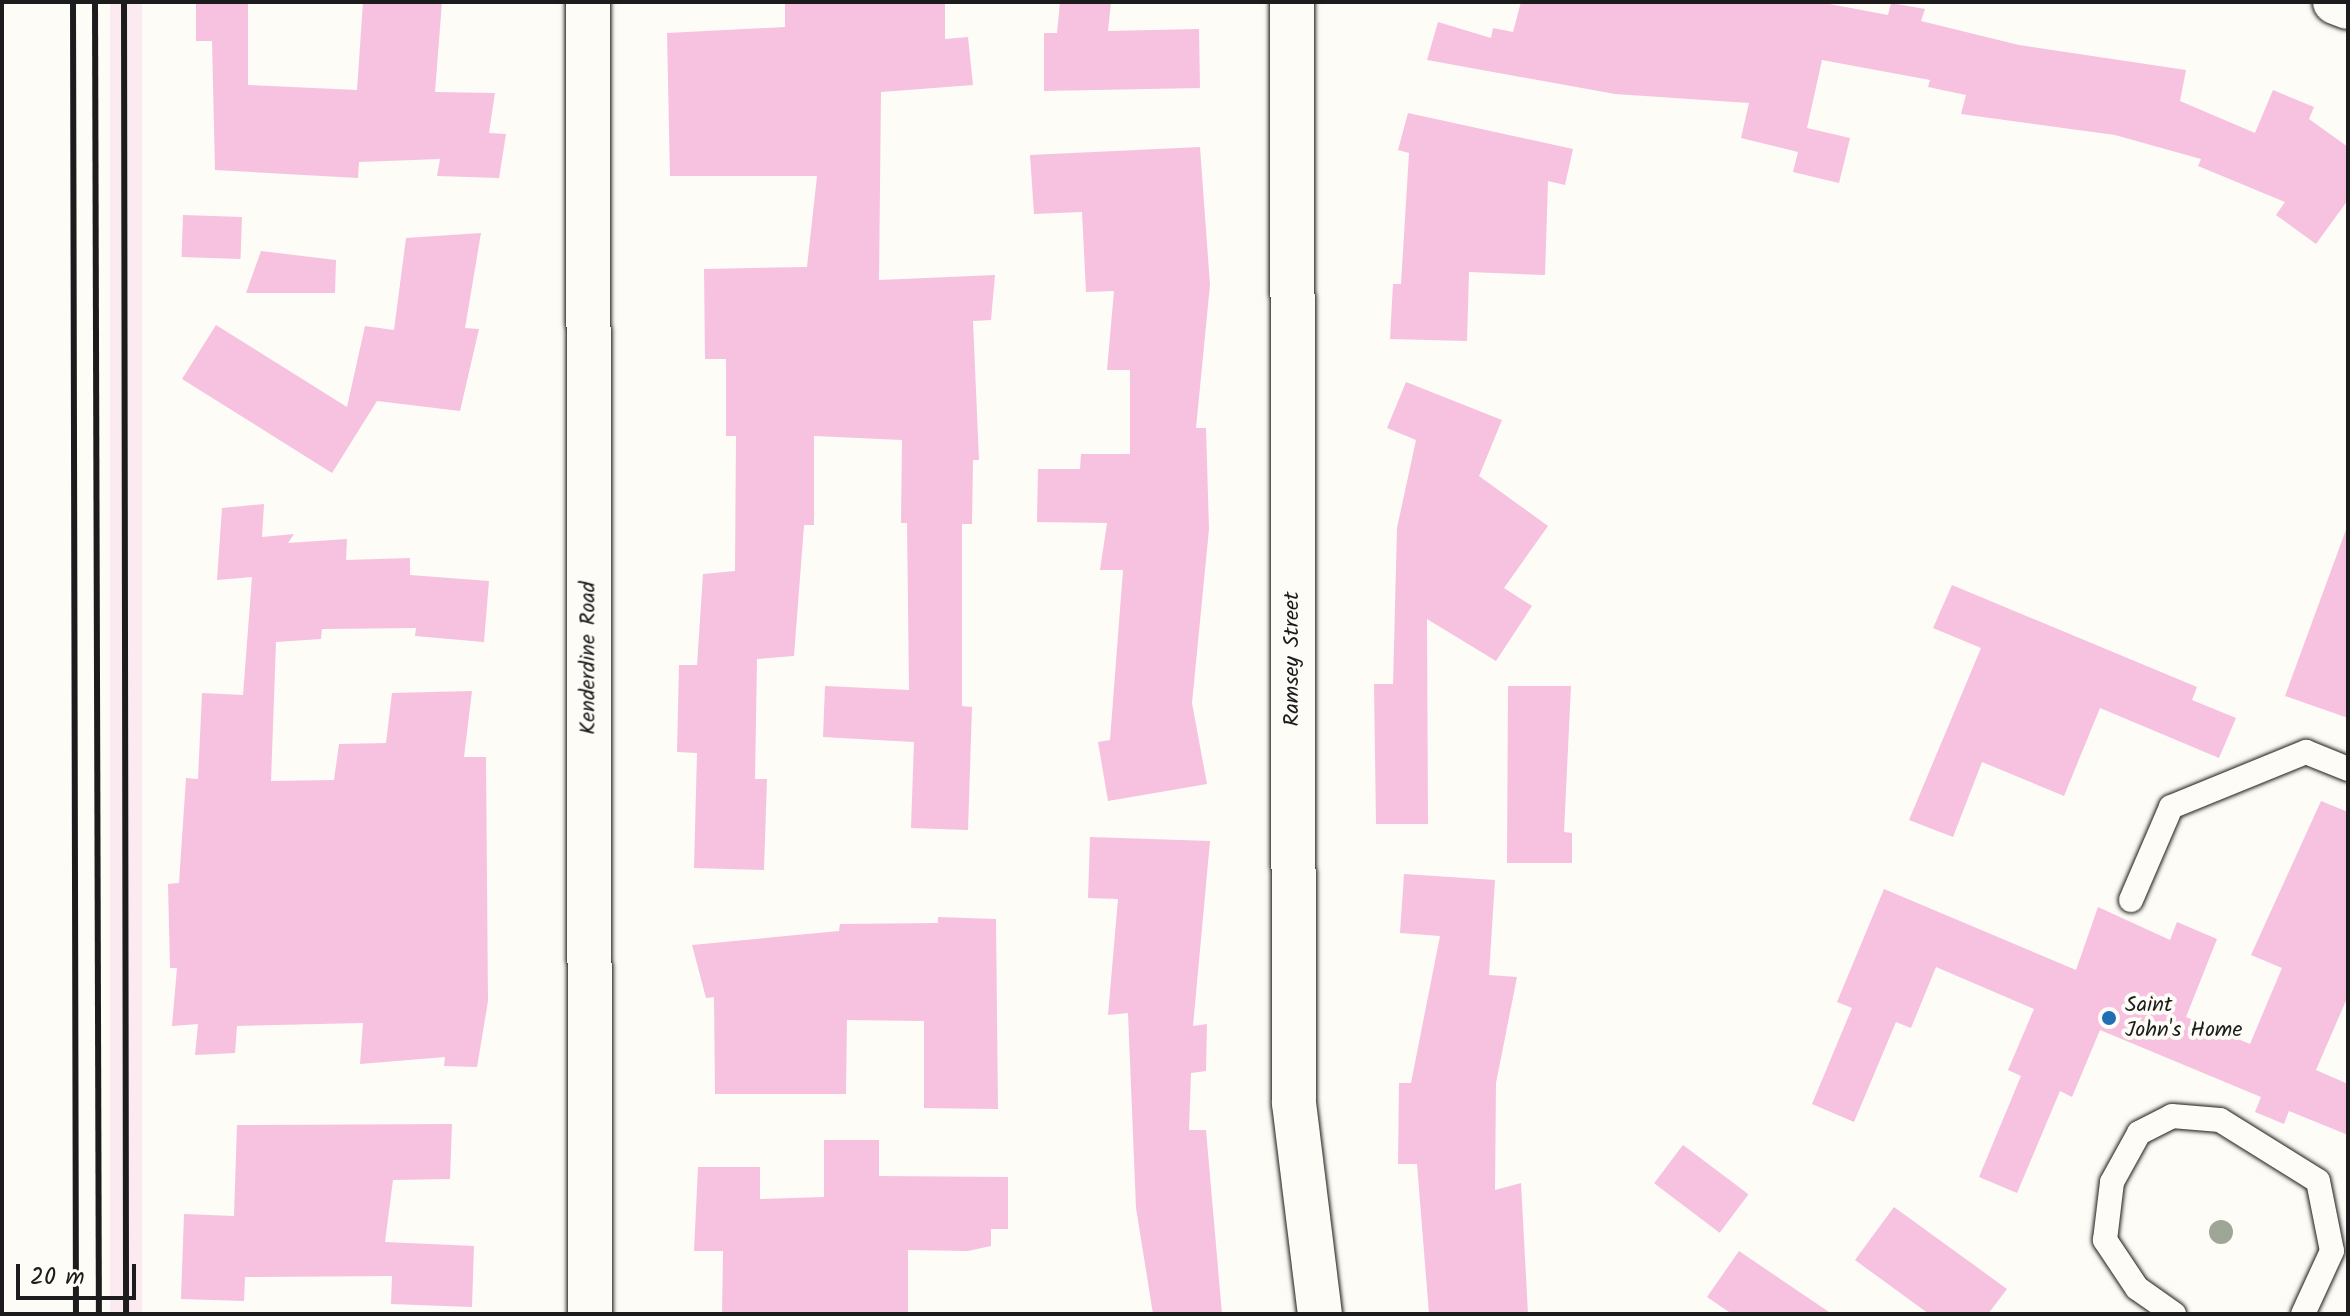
<!DOCTYPE html>
<html>
<head>
<meta charset="utf-8">
<style>
	body { margin:0 }
	#map { position:relative; width:2350px; height:1316px; overflow:hidden; background:#fdfcf7; font-family:Kalam,sans-serif }
	div>[style] { position:absolute }
	.built>* { inset:0; background:#fbebf0; transform-origin:0 0 }
	.building>* { inset:0; background:#f6c2df; transform-origin:0 0 }
	.roads { filter:drop-shadow(0 0 2px #1c1c1c) drop-shadow(0 0 2px #1c1c1c) }
	.service>* { height:24px; margin:-12px; padding:0 12px; transform-origin:12px; border-radius:12px; background:#fdfcf7 }
	.minor>* { height:44px; margin:-22px; padding:0 22px; transform-origin:22px; border-radius:22px; background:#fdfcf7 }
	.tertiary>* { height:44px; margin:-22px; padding:0 22px; transform-origin:22px; border-radius:22px; background:#fdfcf7 }
	.rail>* { height:6px; margin:-3px; padding:0 3px; transform-origin:3px; border-radius:3px; background:#1c1c1c }
	.trees>* { width:24px; height:24px; margin:-12px; border-radius:50%; background:#9ea698 }
	.dots>* { width:22px; height:22px; translate:-50% -50%; box-sizing:border-box; border:4px solid #fdfcf7; border-radius:50% }
	span { translate:-50% -50%; white-space:nowrap; text-align:center; line-height:1.15; -webkit-text-stroke:8px #fdfcf7; paint-order:stroke }
	.street-label { font-size:22px; color:#1c1c1c }
	.poi-label { font-size:22px; color:#1c1c1c }
	.left { translate:0 -50%; text-align:left }
	.frame { position:absolute; inset:0; border:4px solid #1c1c1c; pointer-events:none }
	.scale { position:absolute; left:16px; top:1264px; width:120px; height:36px; box-sizing:border-box; border:4px solid #1c1c1c; border-top:0; padding-left:10px; font-size:24px; line-height:28px; white-space:nowrap; color:#1c1c1c; -webkit-text-stroke:6px #fdfcf7; paint-order:stroke }
</style>
</head>
<body>
<div id="map">
	<div class="built">
		<i style="left:110px;top:2px;width:32px;height:1312px"></i>
	</div>
	<div class="building">
		<i style="clip-path:polygon(196px 2px,248px 2px,248px 85px,357px 90px,363px 2px,442px 2px,435px 92px,495px 93px,489px 133px,506px 134px,499px 178px,437px 176px,440px 159px,359px 162px,358px 178px,215px 170px,212px 41px,196px 41px)"></i>
		<i style="clip-path:polygon(785px 2px,945px 2px,945px 39px,968px 37px,973px 85px,881px 92px,879px 280px,995px 275px,991px 320px,973px 321px,979px 460px,973px 460px,972px 524px,962px 524px,962px 706px,972px 707px,968px 830px,911px 828px,914px 742px,823px 737px,825px 686px,909px 690px,907px 523px,901px 523px,902px 440px,814px 436px,814px 525px,804px 525px,794px 656px,757px 659px,755px 779px,767px 779px,764px 870px,694px 868px,697px 753px,677px 752px,679px 665px,697px 665px,703px 574px,735px 571px,736px 436px,726px 436px,726px 359px,705px 359px,704px 269px,807px 267px,817px 176px,670px 176px,667px 33px,785px 27px)"></i>
		<i style="clip-path:polygon(1060px 2px,1111px 2px,1108px 31px,1199px 29px,1200px 88px,1044px 91px,1044px 33px,1057px 33px)"></i>
		<i style="clip-path:polygon(1521px 2px,1819px 2px,1888px 15px,1891px 3px,1925px 9px,1921px 21px,2019px 45px,2186px 70px,2180px 101px,2255px 133px,2273px 90px,2314px 107px,2309px 119px,2348px 147px,2348px 200px,2316px 244px,2276px 215px,2285px 202px,2198px 166px,2201px 159px,2115px 135px,1961px 114px,1966px 95px,1928px 87px,1930px 80px,1822px 60px,1807px 128px,1850px 138px,1839px 183px,1793px 172px,1798px 152px,1741px 138px,1749px 103px,1615px 94px,1427px 60px,1438px 22px,1491px 38px,1493px 28px,1513px 32px)"></i>
		<i style="clip-path:polygon(1408px 113px,1573px 149px,1565px 185px,1548px 181px,1545px 275px,1469px 272px,1467px 341px,1390px 339px,1393px 284px,1401px 284px,1409px 153px,1398px 150px)"></i>
		<i style="clip-path:polygon(1200px 147px,1210px 285px,1196px 428px,1206px 428px,1209px 529px,1192px 703px,1207px 784px,1108px 801px,1098px 742px,1110px 740px,1123px 570px,1100px 570px,1107px 523px,1037px 522px,1038px 469px,1080px 469px,1081px 454px,1130px 454px,1130px 370px,1107px 370px,1114px 291px,1086px 292px,1082px 212px,1034px 214px,1030px 155px)"></i>
		<i style="left:183px;top:215px;width:59px;height:42px;rotate:2deg"></i>
		<i style="clip-path:polygon(481px 233px,465px 328px,479px 329px,460px 411px,377px 401px,332px 473px,182px 379px,216px 325px,347px 407px,365px 326px,394px 330px,406px 238px)"></i>
		<i style="clip-path:polygon(261px 251px,336px 260px,335px 293px,246px 293px)"></i>
		<i style="clip-path:polygon(1406px 382px,1502px 420px,1479px 476px,1548px 526px,1504px 588px,1532px 606px,1496px 661px,1427px 619px,1428px 824px,1376px 824px,1374px 684px,1393px 684px,1397px 528px,1416px 440px,1387px 428px)"></i>
		<i style="clip-path:polygon(264px 504px,262px 537px,294px 534px,288px 543px,347px 539px,346px 560px,410px 558px,410px 575px,489px 581px,484px 642px,415px 636px,416px 628px,322px 629px,321px 639px,276px 642px,271px 781px,334px 780px,339px 744px,386px 743px,392px 693px,472px 691px,464px 757px,486px 757px,488px 1001px,477px 1067px,444px 1066px,445px 1057px,360px 1064px,363px 1023px,237px 1026px,235px 1053px,195px 1055px,198px 1024px,172px 1026px,177px 968px,170px 968px,168px 884px,179px 883px,186px 778px,198px 779px,202px 693px,243px 695px,252px 577px,217px 580px,222px 508px)"></i>
		<i style="clip-path:polygon(2347px 527px,2348px 527px,2348px 718px,2285px 696px)"></i>
		<i style="clip-path:polygon(1952px 585px,2197px 687px,2192px 700px,2236px 718px,2219px 758px,2100px 708px,2064px 796px,1982px 762px,1953px 837px,1909px 820px,1981px 648px,1933px 628px)"></i>
		<i style="clip-path:polygon(1508px 686px,1571px 686px,1564px 832px,1572px 833px,1572px 863px,1507px 863px)"></i>
		<i style="clip-path:polygon(2321px 801px,2348px 812px,2348px 996px,2316px 1070px,2348px 1084px,2348px 1135px,2289px 1111px,2284px 1124px,2255px 1112px,2261px 1097px,2100px 1030px,2072px 1097px,2060px 1091px,2017px 1193px,1979px 1177px,2021px 1076px,2008px 1070px,2034px 1009px,1936px 967px,1911px 1028px,1896px 1022px,1854px 1122px,1812px 1104px,1852px 1008px,1837px 1002px,1884px 889px,2076px 970px,2098px 907px,2170px 940px,2177px 922px,2217px 939px,2186px 1017px,2250px 1044px,2282px 968px,2251px 955px)"></i>
		<i style="clip-path:polygon(1090px 837px,1210px 841px,1193px 1026px,1207px 1024px,1206px 1071px,1191px 1073px,1189px 1130px,1206px 1130px,1222px 1314px,1153px 1314px,1136px 1208px,1128px 1013px,1108px 1015px,1118px 899px,1088px 898px)"></i>
		<i style="clip-path:polygon(1404px 874px,1495px 880px,1489px 975px,1517px 977px,1496px 1083px,1495px 1190px,1521px 1183px,1528px 1314px,1429px 1314px,1417px 1164px,1398px 1164px,1399px 1083px,1411px 1083px,1440px 936px,1400px 933px)"></i>
		<i style="clip-path:polygon(938px 917px,996px 919px,998px 1109px,924px 1108px,924px 1021px,847px 1020px,846px 1094px,715px 1094px,714px 997px,706px 998px,692px 945px,839px 931px,840px 924px,938px 923px)"></i>
		<i style="clip-path:polygon(452px 1124px,450px 1179px,393px 1180px,385px 1242px,474px 1246px,472px 1307px,391px 1304px,392px 1276px,245px 1277px,244px 1301px,181px 1299px,184px 1214px,234px 1216px,237px 1125px)"></i>
		<i style="clip-path:polygon(824px 1140px,879px 1140px,879px 1176px,1008px 1177px,1008px 1229px,991px 1229px,991px 1246px,968px 1251px,908px 1250px,908px 1314px,722px 1314px,723px 1251px,694px 1251px,698px 1167px,760px 1167px,760px 1199px,824px 1197px)"></i>
		<i style="left:1683px;top:1145px;width:82px;height:48px;rotate:37deg"></i>
		<i style="clip-path:polygon(1894px 1207px,2007px 1289px,1988px 1314px,1929px 1314px,1855px 1260px)"></i>
		<i style="clip-path:polygon(1739px 1251px,1832px 1314px,1732px 1314px,1707px 1297px)"></i>
	</div>
	<div class="roads">
		<div class="service">
			<i style="left:2131px;top:900px;width:101px;rotate:-66.7deg"></i>
			<i style="left:2171px;top:807px;width:146px;rotate:-22.2deg"></i>
			<i style="left:2306px;top:752px;width:45px;rotate:22deg"></i>
			<i style="left:2174px;top:1314px;width:45px;rotate:-144.9deg"></i>
			<i style="left:2137px;top:1288px;width:58px;rotate:-123.7deg"></i>
			<i style="left:2105px;top:1240px;width:58px;rotate:-83.1deg"></i>
			<i style="left:2112px;top:1182px;width:56px;rotate:-61.1deg"></i>
			<i style="left:2139px;top:1133px;width:37px;rotate:-27deg"></i>
			<i style="left:2172px;top:1116px;width:48px;rotate:4.8deg"></i>
			<i style="left:2220px;top:1120px;width:115px;rotate:31.9deg"></i>
			<i style="left:2318px;top:1181px;width:71px;rotate:78.7deg"></i>
			<i style="left:2332px;top:1251px;width:69px;rotate:114.7deg"></i>
		</div>
		<div class="minor">
			<i style="left:1292px;top:2px;width:1101px;rotate:89.9deg"></i>
			<i style="left:1294px;top:1103px;width:213px;rotate:83deg"></i>
			<i style="left:2335px;top:2px;width:14px;rotate:21deg"></i>
		</div>
		<div class="tertiary">
			<i style="left:588px;top:2px;width:1312px;rotate:89.91deg"></i>
		</div>
	</div>
	<div class="rail">
		<i style="left:73px;top:2px;width:1312px;rotate:89.87deg"></i>
		<i style="left:95px;top:2px;width:1312px;rotate:89.83deg"></i>
		<i style="left:124px;top:2px;width:1312px;rotate:89.91deg"></i>
	</div>
	<div class="trees">
		<i style="left:2221px;top:1232px"></i>
	</div>
	<div class="dots">
		<i style="left:2109px;top:1018px;background:#1f6fb2"></i>
	</div>
	<div class="street-label">
		<span style="left:589px;top:658px;rotate:-90deg">Kenderdine Road</span>
		<span style="left:1293px;top:659px;rotate:-90deg">Ramsey Street</span>
	</div>
	<div class="poi-label">
		<span class="left" style="left:2125px;top:1018px">Saint<br>John's Home</span>
	</div>
	<div class="frame"></div>
	<div class="scale">20 m</div>
</div>
</body>
</html>
